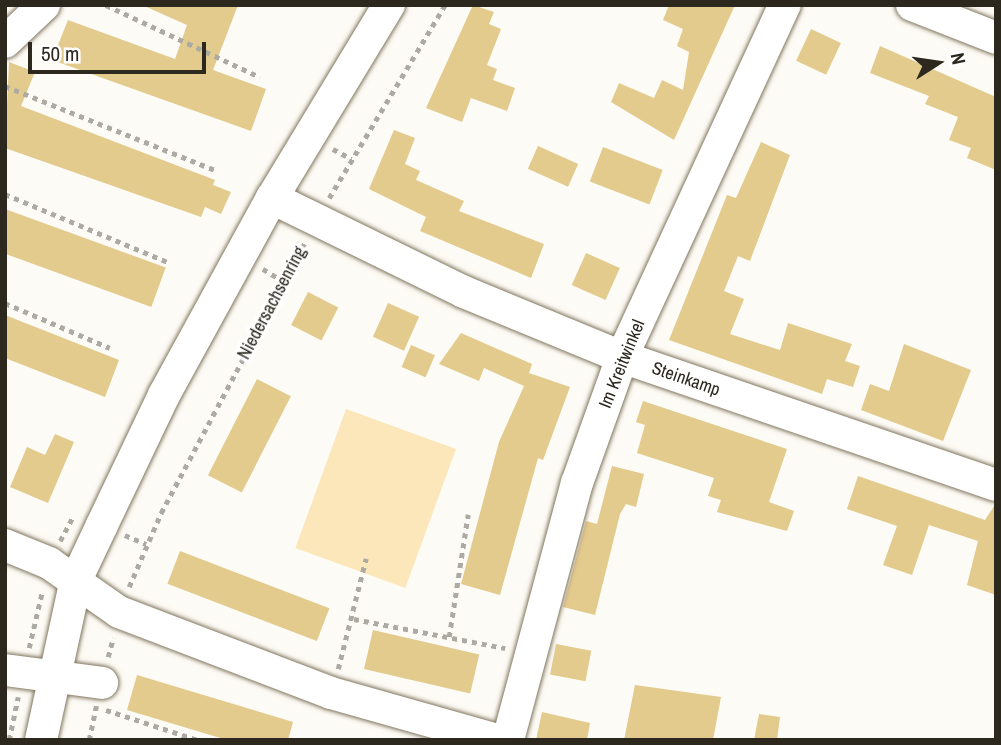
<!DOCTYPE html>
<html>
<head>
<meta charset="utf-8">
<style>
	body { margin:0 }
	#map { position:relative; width:1001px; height:745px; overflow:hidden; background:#fdfbf5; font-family:"Archivo Narrow",sans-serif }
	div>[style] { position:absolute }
	.green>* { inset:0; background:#fbe7b9; transform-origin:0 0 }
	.building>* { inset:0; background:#e3ca8d; transform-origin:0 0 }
	.path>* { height:4.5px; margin-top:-2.25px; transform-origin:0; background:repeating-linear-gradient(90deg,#adaaa3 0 5px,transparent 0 10px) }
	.roads { filter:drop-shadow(0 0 2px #81765e) drop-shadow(0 0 2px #81765e) }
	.minor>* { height:32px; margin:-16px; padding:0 16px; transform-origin:16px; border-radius:16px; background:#fff }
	span { translate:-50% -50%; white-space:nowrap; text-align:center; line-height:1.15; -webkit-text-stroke:7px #fff; paint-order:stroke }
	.street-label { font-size:18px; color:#2c281e }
	.frame { position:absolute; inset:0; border:7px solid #2c281e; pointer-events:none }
	.north { position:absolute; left:903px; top:28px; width:70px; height:70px; -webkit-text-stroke:5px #fff; paint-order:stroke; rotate:78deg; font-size:19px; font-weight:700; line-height:28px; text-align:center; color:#2c281e }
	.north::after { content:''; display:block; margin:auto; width:24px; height:32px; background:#2c281e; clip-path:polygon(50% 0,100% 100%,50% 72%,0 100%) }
	.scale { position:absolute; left:28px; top:42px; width:178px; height:32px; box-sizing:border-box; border:4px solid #2c281e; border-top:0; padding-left:9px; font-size:21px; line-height:24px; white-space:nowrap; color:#2c281e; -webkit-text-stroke:5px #fff; paint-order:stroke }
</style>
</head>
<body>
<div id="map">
	<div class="green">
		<i style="left:346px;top:409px;width:117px;height:148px;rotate:20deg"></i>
	</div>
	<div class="building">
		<i style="clip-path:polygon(142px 5px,238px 5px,213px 70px,266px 89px,251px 131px,52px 60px,68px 20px,175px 59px,187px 25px)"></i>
		<i style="clip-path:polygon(473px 5px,494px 12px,489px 24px,501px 29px,487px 65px,497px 69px,493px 80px,515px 88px,507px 111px,471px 98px,462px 122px,426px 108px)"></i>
		<i style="clip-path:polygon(669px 5px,735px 5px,674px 140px,611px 102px,619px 83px,654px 98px,662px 80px,683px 90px,689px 52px,677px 46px,683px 29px,663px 20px)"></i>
		<i style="left:811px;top:29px;width:33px;height:35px;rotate:25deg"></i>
		<i style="clip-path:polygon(880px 46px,996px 97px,996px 170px,967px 158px,971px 148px,949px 140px,958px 117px,925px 104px,929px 96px,870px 73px)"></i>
		<i style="clip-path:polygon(9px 62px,35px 72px,21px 106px,215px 180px,213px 185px,231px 192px,221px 214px,205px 207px,201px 217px,5px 148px)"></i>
		<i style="clip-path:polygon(394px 130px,415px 138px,405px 164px,420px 171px,416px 180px,464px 201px,459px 211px,544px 244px,531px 278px,420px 231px,426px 217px,369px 189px)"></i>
		<i style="clip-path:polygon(761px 142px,790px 155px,750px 261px,738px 256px,724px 291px,744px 299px,730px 334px,780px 350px,788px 323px,852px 344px,845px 361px,860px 366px,853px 387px,827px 379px,822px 394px,669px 340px,727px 195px,736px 198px)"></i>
		<i style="left:538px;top:146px;width:44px;height:25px;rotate:24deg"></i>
		<i style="left:603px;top:147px;width:64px;height:37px;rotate:21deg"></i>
		<i style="left:5px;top:209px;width:171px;height:42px;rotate:20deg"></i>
		<i style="left:586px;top:253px;width:37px;height:35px;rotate:24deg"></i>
		<i style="left:308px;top:292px;width:34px;height:37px;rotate:27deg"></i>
		<i style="left:388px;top:303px;width:34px;height:37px;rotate:24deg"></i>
		<i style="clip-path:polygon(5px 315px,119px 360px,105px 397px,5px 358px)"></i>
		<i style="clip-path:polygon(461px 333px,532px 364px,529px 373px,570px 387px,543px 460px,538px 458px,500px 595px,461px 584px,499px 442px,524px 386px,484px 368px,479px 381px,439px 364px)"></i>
		<i style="clip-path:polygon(904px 344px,971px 370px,943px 441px,861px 410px,870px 384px,889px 391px)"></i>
		<i style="left:411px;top:345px;width:26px;height:24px;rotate:23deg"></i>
		<i style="left:257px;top:379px;width:38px;height:108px;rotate:27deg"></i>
		<i style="clip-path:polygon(643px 401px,787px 449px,769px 502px,794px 511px,787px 531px,717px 512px,721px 500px,708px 496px,714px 478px,637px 453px,645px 425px,636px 422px)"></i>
		<i style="clip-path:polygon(55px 434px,74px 442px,48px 503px,10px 487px,27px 447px,45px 455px)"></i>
		<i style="clip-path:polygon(612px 466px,644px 474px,636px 507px,626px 504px,620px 514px,595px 615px,563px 607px,586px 521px,597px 524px)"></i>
		<i style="clip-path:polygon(858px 476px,985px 520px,996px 503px,996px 595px,967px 585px,978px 541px,929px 525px,912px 575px,883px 565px,897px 526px,847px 509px)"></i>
		<i style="left:180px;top:551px;width:160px;height:35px;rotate:21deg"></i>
		<i style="left:373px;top:630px;width:109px;height:40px;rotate:13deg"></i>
		<i style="left:556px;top:644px;width:36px;height:31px;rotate:11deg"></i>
		<i style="clip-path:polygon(137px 675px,293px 722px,288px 740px,227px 740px,127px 710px)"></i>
		<i style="clip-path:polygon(635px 685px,721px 697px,713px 740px,624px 740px)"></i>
		<i style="clip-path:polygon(542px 712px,590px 723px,587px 740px,536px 740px)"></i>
		<i style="clip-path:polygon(759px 714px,780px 717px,777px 740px,754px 740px)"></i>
	</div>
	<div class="path">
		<i style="left:106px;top:5px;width:170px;rotate:25.1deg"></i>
		<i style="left:5px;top:86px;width:228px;rotate:21.8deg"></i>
		<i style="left:333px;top:149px;width:21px;rotate:28deg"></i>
		<i style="left:5px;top:194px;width:179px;rotate:22.7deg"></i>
		<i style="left:329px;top:198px;width:225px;rotate:-59deg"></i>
		<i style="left:263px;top:269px;width:23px;rotate:31deg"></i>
		<i style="left:5px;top:303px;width:114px;rotate:23.2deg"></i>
		<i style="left:125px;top:535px;width:23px;rotate:23deg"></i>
		<i style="left:60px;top:541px;width:26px;rotate:-62deg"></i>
		<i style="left:129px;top:587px;width:81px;rotate:-66.6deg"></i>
		<i style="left:161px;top:513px;width:307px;rotate:-62deg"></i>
		<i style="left:354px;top:619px;width:154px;rotate:10.9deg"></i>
		<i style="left:449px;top:637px;width:124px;rotate:-81.2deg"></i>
		<i style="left:29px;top:648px;width:57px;rotate:-76.9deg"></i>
		<i style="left:108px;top:657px;width:20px;rotate:-75deg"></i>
		<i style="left:338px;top:669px;width:114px;rotate:-75.8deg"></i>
		<i style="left:106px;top:710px;width:97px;rotate:18.1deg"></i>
		<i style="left:9px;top:740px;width:44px;rotate:-78.2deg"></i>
		<i style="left:89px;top:740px;width:35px;rotate:-78deg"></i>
	</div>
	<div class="roads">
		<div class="minor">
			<i style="left:912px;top:5px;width:90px;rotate:21.4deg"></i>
			<i style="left:5px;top:42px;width:54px;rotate:-43.5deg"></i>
			<i style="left:272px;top:198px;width:214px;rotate:26.1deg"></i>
			<i style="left:464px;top:292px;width:171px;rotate:22.4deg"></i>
			<i style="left:622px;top:357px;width:395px;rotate:18.9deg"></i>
			<i style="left:5px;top:545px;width:48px;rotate:22.2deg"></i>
			<i style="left:49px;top:563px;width:85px;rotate:35deg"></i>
			<i style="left:119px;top:612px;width:227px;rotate:20.9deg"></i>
			<i style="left:331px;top:693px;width:173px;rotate:15.8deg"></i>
			<i style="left:5px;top:670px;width:98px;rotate:7.6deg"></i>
			<i style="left:41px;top:740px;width:164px;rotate:-77.7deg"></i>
			<i style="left:76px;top:580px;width:61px;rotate:-64.7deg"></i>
			<i style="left:102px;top:525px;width:144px;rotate:-64.5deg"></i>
			<i style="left:164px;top:395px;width:225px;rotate:-61.3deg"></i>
			<i style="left:272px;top:198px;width:226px;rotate:-58.8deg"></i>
			<i style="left:508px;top:740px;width:266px;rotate:-75deg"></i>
			<i style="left:577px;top:483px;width:134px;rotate:-70.3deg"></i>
			<i style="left:622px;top:357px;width:388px;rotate:-65.2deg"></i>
		</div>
	</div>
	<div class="street-label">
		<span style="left:272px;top:303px;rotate:-62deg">Niedersachsenring</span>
		<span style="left:622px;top:364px;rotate:-68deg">Im Kreitwinkel</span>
		<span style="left:686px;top:379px;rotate:19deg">Steinkamp</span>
	</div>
	<div class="frame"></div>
	<div class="north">N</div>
	<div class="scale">50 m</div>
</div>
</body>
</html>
